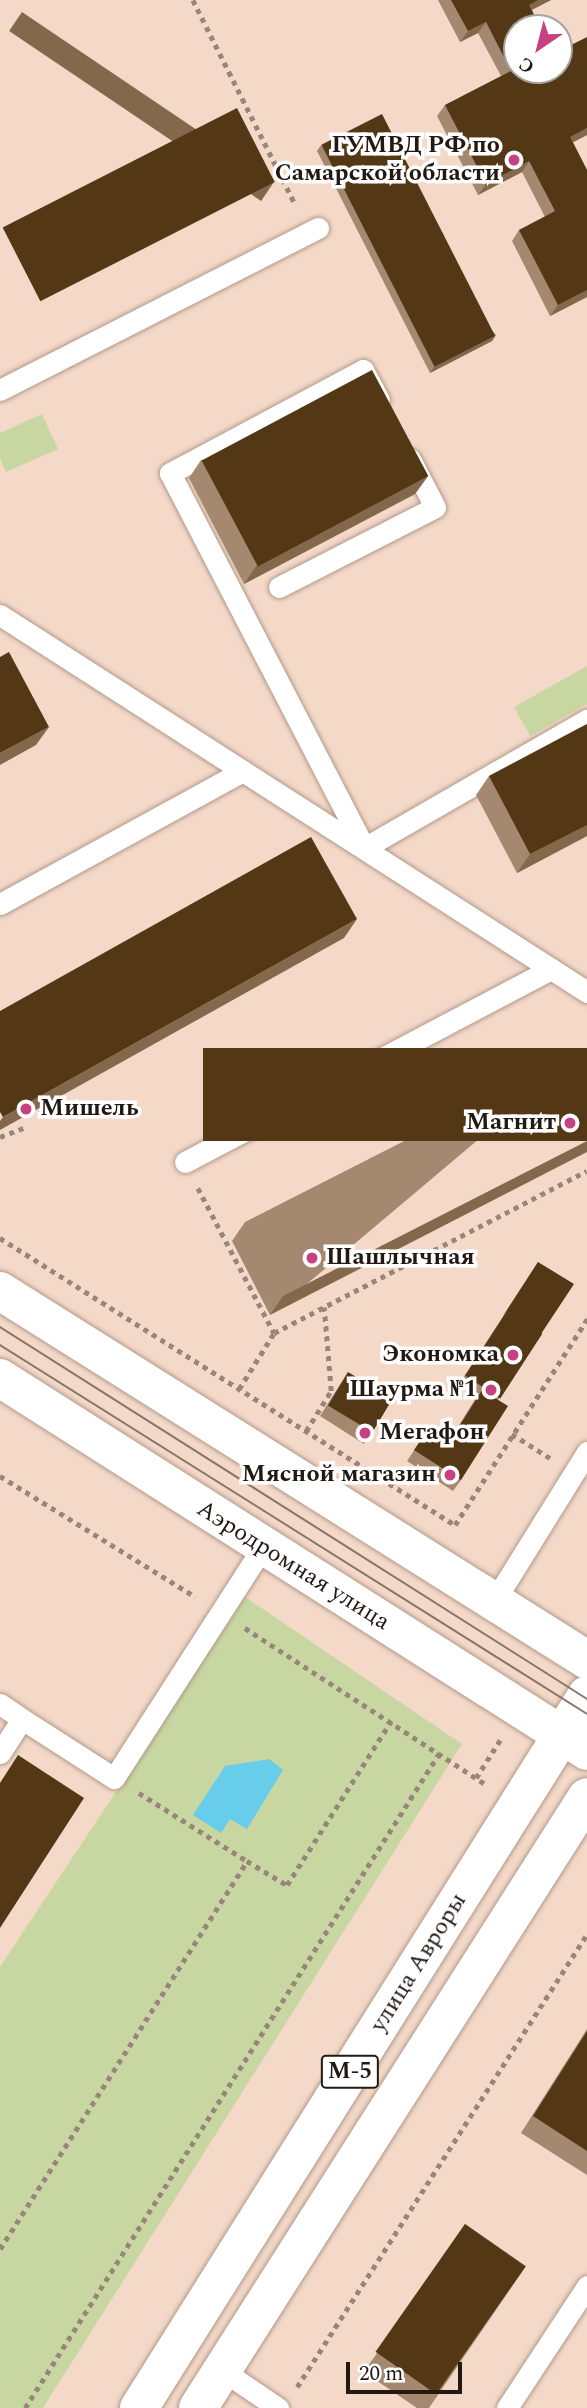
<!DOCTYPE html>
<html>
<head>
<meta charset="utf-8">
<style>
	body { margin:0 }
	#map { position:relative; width:587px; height:2408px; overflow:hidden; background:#f4d9c9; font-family:Spectral,serif }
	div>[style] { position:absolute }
	.green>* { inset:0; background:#c8d7a2 }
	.water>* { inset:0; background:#67cdea }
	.path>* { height:4.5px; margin-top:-2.25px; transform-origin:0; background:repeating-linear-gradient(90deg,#99867a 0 5px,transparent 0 10px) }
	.roads { filter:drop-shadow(0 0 2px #b29989) drop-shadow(0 0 2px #b29989) }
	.lane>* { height:21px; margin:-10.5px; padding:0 10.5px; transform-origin:10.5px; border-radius:10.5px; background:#fff }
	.secondary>* { height:38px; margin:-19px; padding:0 19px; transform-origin:19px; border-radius:19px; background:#fff }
	.primary>* { height:38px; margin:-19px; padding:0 19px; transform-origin:19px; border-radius:19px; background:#fff }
	.tram>* { height:2px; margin:-1px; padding:0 1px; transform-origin:1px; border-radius:1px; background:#87756a }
	.wall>* { inset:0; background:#a48870 }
	.shaded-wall>* { inset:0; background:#84684c; transform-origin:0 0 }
	.building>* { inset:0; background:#543816; transform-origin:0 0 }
	.dots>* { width:19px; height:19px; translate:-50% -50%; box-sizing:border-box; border:4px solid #fff; border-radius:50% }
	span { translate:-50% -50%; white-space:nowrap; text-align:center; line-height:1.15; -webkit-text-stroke:7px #fff; paint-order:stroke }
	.shield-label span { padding:2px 5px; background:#fff; border:2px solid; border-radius:5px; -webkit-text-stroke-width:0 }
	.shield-label { font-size:23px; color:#221913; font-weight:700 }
	.poi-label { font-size:24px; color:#221913; font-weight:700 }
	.right { translate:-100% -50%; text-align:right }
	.left { translate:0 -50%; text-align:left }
	.street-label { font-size:24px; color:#221913 }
	.north { position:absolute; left:503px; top:14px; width:70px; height:70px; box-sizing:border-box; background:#fff; border:2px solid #a7a3a1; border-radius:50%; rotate:215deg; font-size:19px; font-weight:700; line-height:28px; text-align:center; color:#221913 }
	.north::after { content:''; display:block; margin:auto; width:24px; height:32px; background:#c7407f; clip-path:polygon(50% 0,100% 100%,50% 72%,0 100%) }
	.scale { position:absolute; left:346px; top:2362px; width:116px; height:32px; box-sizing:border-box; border:4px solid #221913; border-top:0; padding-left:9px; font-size:21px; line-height:24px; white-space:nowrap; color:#221913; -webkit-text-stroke:5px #fff; paint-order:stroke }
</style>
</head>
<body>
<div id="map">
	<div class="green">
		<i style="clip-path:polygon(42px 414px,58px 449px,6px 472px,0 459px,0 433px)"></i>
		<i style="clip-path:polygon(587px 666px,587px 704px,530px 736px,514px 707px)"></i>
		<i style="clip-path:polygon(245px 1597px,462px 1744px,43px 2408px,0 2408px,0 1967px)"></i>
	</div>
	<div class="water">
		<i style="clip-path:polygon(269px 1759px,283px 1770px,247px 1829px,230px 1819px,221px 1833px,193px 1815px,225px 1766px)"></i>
	</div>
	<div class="path">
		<i style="left:193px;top:0;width:230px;rotate:63.4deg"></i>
		<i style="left:0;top:1137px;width:25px;rotate:-21deg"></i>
		<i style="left:198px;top:1188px;width:164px;rotate:62.3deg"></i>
		<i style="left:0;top:1238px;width:538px;rotate:32.24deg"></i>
		<i style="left:455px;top:1525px;width:245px;rotate:-57.3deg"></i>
		<i style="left:239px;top:1389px;width:66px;rotate:-58deg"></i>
		<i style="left:274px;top:1333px;width:352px;rotate:-27.4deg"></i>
		<i style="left:306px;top:1431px;width:47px;rotate:-58deg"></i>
		<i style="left:331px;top:1391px;width:84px;rotate:-94.8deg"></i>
		<i style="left:512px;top:1434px;width:45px;rotate:32.3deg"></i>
		<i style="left:0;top:1476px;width:230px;rotate:31.7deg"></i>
		<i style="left:245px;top:1628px;width:288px;rotate:33deg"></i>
		<i style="left:476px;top:1778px;width:45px;rotate:-57.7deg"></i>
		<i style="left:139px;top:1793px;width:128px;rotate:32.2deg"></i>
		<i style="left:0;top:2249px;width:460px;rotate:-57.5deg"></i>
		<i style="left:247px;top:1861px;width:47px;rotate:31deg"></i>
		<i style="left:287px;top:1885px;width:194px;rotate:-57.6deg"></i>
		<i style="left:297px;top:2387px;width:538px;rotate:-57.37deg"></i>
		<i style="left:25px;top:2408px;width:776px;rotate:-57.68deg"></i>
	</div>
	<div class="roads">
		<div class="lane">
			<i style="left:0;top:390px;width:357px;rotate:-27deg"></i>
			<i style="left:379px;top:400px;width:34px;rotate:-118deg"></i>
			<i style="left:363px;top:370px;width:219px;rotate:151.9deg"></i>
			<i style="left:170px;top:473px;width:422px;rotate:62.6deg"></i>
			<i style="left:364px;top:848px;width:257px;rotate:-29.9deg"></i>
			<i style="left:279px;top:587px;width:175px;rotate:-27.1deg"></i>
			<i style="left:435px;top:507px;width:54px;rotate:-117.5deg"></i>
			<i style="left:0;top:615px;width:698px;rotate:32.71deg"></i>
			<i style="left:0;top:904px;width:277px;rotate:-28.7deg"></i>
			<i style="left:185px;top:1162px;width:414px;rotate:-27.8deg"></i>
			<i style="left:493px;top:1603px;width:178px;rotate:-58.1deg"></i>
			<i style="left:0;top:1704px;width:27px;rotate:34deg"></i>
			<i style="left:0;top:1753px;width:40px;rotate:-57.1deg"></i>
			<i style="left:22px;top:1719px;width:109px;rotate:32.7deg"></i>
			<i style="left:114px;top:1778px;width:275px;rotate:-57.2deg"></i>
			<i style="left:222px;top:2370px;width:68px;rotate:34.2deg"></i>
			<i style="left:507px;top:2408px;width:146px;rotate:-56.7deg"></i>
		</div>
		<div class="secondary">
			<i style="left:0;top:1291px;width:693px;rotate:32.15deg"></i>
			<i style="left:0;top:1378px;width:695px;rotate:32.43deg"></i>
		</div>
		<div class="primary">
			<i style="left:139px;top:2408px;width:842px;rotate:-57.86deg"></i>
			<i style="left:198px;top:2408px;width:724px;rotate:-57.52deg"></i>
		</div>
	</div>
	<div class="tram">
		<i style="left:0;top:1327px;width:695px;rotate:32.36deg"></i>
		<i style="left:0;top:1345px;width:693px;rotate:32.15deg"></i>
	</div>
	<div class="wall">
		<i style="clip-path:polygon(438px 0,551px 0,532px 10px,587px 135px,573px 142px,587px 170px,587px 297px,550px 316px,512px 241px,519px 230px,545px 217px,522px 172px,478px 195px,437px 116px,445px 105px,501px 76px,478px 33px,460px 42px)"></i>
		<i style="clip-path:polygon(321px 145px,496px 335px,492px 341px,430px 373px,317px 151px)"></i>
		<i style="clip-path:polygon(201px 460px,428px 476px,415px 494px,244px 584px,189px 478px)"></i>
		<i style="clip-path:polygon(587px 724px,587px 836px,517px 873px,476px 795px,489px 776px)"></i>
		<i style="clip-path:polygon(587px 1048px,270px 1315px,232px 1241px,245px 1222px)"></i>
		<i style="clip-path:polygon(538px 1262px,542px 1334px,498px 1400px,461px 1480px,453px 1491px,407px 1461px,429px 1428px,449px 1441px,476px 1398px,458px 1386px)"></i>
		<i style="clip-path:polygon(348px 1372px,371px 1433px,364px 1444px,320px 1416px)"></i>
		<i style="clip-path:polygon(587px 2029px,587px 2175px,521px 2133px)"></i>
		<i style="clip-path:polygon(465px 2224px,526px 2266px,429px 2408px,417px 2408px,364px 2372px)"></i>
	</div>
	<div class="shaded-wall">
		<i style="clip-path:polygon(538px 0,551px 0,521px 15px,529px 5px)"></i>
		<i style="clip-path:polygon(486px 22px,478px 33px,460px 42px,468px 31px)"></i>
		<i style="clip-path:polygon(587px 128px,587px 135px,562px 148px,570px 137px)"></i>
		<i style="clip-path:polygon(529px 161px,522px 172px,478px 195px,486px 184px)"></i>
		<i style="left:274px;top:182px;width:23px;height:304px;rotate:124deg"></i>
		<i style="clip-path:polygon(587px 290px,587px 297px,550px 316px,558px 305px)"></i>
		<i style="clip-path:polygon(496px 335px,492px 341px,430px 373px,434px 367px)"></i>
		<i style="clip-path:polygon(428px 476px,415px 494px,244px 584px,257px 565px)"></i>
		<i style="clip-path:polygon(49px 727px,36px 745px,0 765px,0 753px)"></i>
		<i style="clip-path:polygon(587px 825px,587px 836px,517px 873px,530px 854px)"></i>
		<i style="clip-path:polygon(357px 919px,344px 938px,0 1130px,0 1121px,3px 1117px)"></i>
		<i style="clip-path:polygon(587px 1141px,587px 1152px,270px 1315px,283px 1296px)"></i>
	</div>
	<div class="building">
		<i style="clip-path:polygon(451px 0,538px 0,529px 5px,541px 28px,517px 28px,517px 70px,559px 70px,559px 51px,587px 37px,587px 128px,570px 137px,587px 170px,587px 290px,558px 305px,519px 230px,555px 211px,529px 161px,486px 184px,445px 105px,511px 71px,486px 22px,468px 31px)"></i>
		<i style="left:237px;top:108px;width:83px;height:263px;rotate:63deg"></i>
		<i style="left:382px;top:114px;width:249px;height:68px;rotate:63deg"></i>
		<i style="left:372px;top:370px;width:120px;height:193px;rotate:62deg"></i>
		<i style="clip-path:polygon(9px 652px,49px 727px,0 753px,0 657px)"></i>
		<i style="clip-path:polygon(587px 724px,587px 825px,530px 854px,489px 776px)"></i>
		<i style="clip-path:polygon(311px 837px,357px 919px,3px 1117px,0 1112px,0 1011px)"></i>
		<i style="left:587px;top:1048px;width:93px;height:384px;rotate:90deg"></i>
		<i style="clip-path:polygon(538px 1262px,574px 1284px,541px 1334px,507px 1311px,503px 1316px)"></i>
		<i style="left:507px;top:1311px;width:42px;height:77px;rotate:33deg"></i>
		<i style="left:348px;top:1372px;width:52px;height:39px;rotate:31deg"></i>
		<i style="clip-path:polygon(482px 1390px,508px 1406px,461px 1480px,414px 1450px,429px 1428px,450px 1441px)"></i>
		<i style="clip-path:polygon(18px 1755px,84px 1798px,0 1928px,0 1783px)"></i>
		<i style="clip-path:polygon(587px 2031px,587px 2151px,533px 2116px)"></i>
		<i style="left:465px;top:2224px;width:74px;height:156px;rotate:35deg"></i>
	</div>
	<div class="dots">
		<i style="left:514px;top:160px;background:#c7407f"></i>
		<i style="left:26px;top:1109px;background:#c7407f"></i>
		<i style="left:570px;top:1123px;background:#c7407f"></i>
		<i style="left:312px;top:1258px;background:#c7407f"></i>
		<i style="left:513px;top:1355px;background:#c7407f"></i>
		<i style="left:491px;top:1390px;background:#c7407f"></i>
		<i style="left:365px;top:1433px;background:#c7407f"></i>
		<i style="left:450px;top:1475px;background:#c7407f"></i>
	</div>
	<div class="shield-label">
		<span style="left:350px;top:2072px">М-5</span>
	</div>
	<div class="poi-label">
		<span class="right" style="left:500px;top:160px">ГУМВД РФ по<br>Самарской области</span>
		<span class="left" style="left:40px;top:1109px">Мишель</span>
		<span class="right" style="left:556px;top:1123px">Магнит</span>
		<span class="left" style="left:326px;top:1258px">Шашлычная</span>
		<span class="right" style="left:499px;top:1355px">Экономка</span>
		<span class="right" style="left:477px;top:1390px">Шаурма №1</span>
		<span class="left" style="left:379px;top:1433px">Мегафон</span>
		<span class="right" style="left:436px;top:1475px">Мясной магазин</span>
	</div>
	<div class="street-label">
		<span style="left:293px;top:1566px;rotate:32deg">Аэродромная улица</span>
		<span style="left:419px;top:1963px;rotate:-58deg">улица Авроры</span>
	</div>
	<div class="north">С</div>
	<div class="scale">20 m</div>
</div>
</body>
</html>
